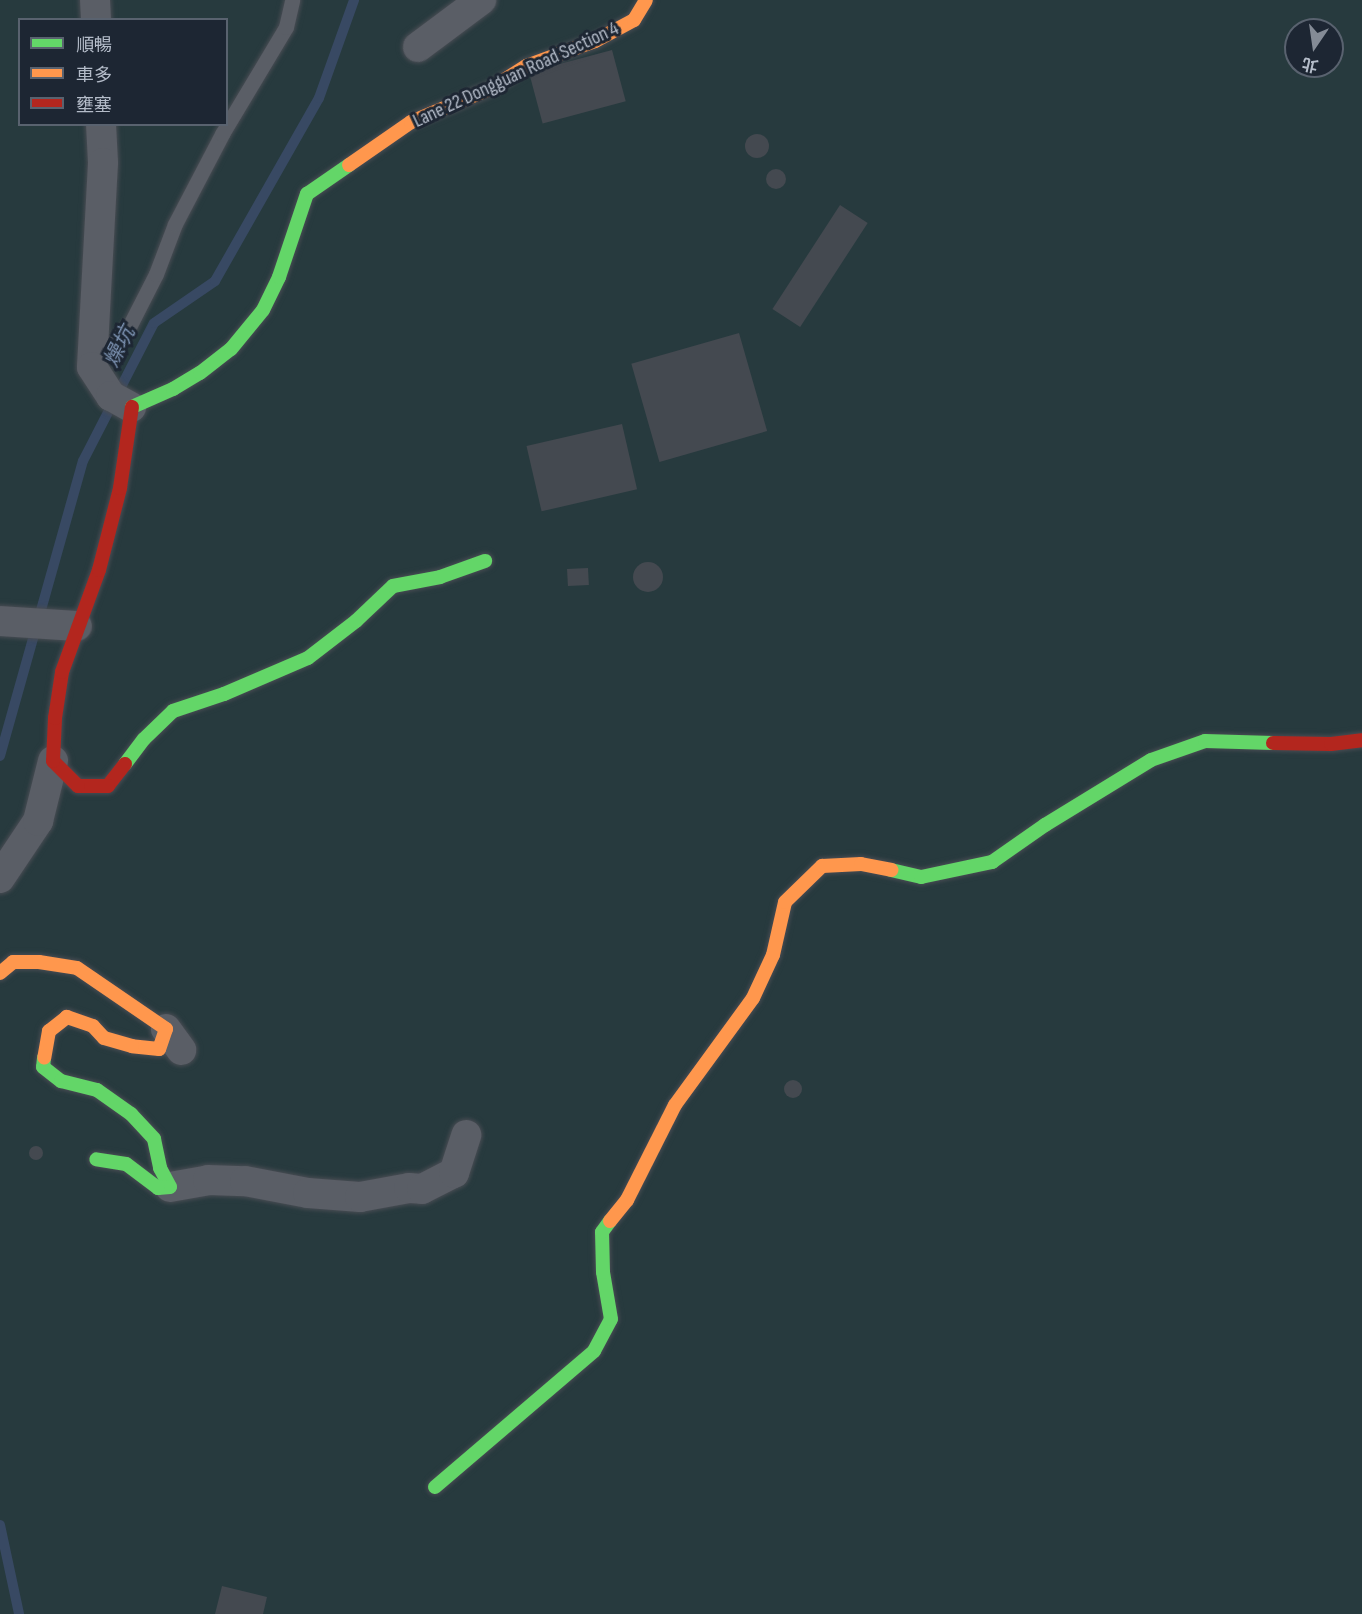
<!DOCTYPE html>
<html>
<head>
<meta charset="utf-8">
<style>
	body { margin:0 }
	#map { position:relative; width:1362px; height:1614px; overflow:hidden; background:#2a3038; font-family:"Sofia Sans Condensed","Noto Sans TC",sans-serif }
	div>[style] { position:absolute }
	.green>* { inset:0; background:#273a3e }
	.stream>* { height:10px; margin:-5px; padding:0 5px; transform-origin:5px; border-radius:5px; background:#384963 }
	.building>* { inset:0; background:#444950; transform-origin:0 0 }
	.round { border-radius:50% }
	.roads { filter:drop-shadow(0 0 2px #484c53) drop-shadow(0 0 2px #484c53) }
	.lane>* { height:15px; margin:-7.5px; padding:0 7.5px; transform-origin:7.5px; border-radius:7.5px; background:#5a5e66 }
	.street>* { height:30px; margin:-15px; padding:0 15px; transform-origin:15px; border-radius:15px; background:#5a5e66 }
	.fast>* { height:14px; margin:-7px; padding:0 7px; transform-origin:7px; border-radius:7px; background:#63d668 }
	.slow>* { height:14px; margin:-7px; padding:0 7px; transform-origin:7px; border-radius:7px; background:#ff974d }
	.jam>* { height:14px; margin:-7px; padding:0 7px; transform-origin:7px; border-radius:7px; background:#b3261e }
	span { translate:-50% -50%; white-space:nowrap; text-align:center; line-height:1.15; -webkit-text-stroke:6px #1d2633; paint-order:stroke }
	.street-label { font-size:20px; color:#b4bcc9 }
	.water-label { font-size:21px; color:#7c92b1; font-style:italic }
	.legend { position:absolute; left:18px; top:18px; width:210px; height:108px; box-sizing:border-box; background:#1d2633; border:2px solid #59626f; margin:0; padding:8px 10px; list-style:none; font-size:18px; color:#b4bcc9 }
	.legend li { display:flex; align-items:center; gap:12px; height:30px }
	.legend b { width:30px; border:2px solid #59626f }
	.north { position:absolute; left:1284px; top:18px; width:60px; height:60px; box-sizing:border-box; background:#1d2633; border:2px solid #59626f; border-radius:50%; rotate:193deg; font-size:16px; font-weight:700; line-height:24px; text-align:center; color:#b4bcc9 }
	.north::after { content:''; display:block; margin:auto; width:21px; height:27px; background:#848b96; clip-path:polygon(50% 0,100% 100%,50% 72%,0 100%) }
</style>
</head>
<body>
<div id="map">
	<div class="green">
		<i style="clip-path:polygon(evenodd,0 0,1362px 0,1362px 1614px,0 1614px,0 0,20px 20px,226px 20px,226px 124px,20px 124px,20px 20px,0 0,1296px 30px,1332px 30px,1332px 66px,1296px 66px,1296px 30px)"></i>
	</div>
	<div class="stream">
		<i style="left:0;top:756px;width:306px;rotate:-74.3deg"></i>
		<i style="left:83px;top:461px;width:155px;rotate:-62.8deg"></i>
		<i style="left:154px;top:323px;width:74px;rotate:-34.5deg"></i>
		<i style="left:215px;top:281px;width:210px;rotate:-60.4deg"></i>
		<i style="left:319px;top:98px;width:104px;rotate:-70.3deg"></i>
		<i style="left:0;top:1525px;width:91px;rotate:77.9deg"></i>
	</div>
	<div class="building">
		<i style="left:612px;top:50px;width:53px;height:86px;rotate:75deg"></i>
		<i class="round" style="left:745px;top:134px;width:24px;height:24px"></i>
		<i class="round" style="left:766px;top:169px;width:20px;height:20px"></i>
		<i style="left:840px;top:205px;width:33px;height:124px;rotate:33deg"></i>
		<i style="left:739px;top:333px;width:102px;height:112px;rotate:74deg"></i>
		<i style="left:622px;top:424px;width:67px;height:98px;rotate:77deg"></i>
		<i class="round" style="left:633px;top:562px;width:30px;height:30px"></i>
		<i style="left:588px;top:568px;width:17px;height:21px;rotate:87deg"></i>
		<i class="round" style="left:784px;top:1080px;width:18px;height:18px"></i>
		<i class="round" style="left:29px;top:1146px;width:14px;height:14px"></i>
		<i style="clip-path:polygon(222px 1586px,267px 1597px,263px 1614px,215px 1614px)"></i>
	</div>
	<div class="roads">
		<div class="lane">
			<i style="left:94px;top:364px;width:51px;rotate:-46.6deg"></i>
			<i style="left:129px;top:327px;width:59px;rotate:-63deg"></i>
			<i style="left:156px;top:274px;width:53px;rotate:-69.2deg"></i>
			<i style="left:175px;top:224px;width:102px;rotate:-62.4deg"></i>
			<i style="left:222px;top:134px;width:125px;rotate:-59.1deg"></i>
			<i style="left:286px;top:27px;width:28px;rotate:-77deg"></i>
		</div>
		<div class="street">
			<i style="left:95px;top:0;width:20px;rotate:87deg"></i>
			<i style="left:418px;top:47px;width:79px;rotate:-36.7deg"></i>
			<i style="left:101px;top:124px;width:39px;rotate:87deg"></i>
			<i style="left:103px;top:163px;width:204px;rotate:93.1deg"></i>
			<i style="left:92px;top:367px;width:35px;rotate:57deg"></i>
			<i style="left:111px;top:396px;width:23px;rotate:29deg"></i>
			<i style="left:0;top:621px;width:77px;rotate:3.7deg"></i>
			<i style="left:0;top:878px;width:69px;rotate:-56.3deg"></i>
			<i style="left:38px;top:821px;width:62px;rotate:-76deg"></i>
			<i style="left:166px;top:1029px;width:26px;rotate:54deg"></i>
			<i style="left:170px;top:1187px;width:39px;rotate:-10deg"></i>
			<i style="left:208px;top:1180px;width:37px;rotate:2deg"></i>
			<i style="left:245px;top:1181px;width:64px;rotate:10.8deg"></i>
			<i style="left:308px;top:1193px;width:52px;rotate:4.4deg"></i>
			<i style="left:360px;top:1197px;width:50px;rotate:-10.4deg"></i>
			<i style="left:409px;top:1188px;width:13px;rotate:4deg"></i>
			<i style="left:422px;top:1189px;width:36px;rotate:-27deg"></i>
			<i style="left:454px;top:1173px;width:40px;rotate:-72deg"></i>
		</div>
		<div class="fast">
			<i style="left:132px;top:407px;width:45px;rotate:-23.7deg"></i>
			<i style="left:173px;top:389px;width:31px;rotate:-31deg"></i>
			<i style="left:200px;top:373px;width:39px;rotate:-38deg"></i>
			<i style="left:231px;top:349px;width:50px;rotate:-50.6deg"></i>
			<i style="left:263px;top:310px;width:37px;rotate:-64deg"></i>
			<i style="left:279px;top:277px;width:88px;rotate:-71.4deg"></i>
			<i style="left:307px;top:194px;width:51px;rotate:-34.6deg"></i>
			<i style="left:125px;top:764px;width:31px;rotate:-53deg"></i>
			<i style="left:144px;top:739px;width:40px;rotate:-44deg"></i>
			<i style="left:173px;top:711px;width:54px;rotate:-18.4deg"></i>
			<i style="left:224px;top:694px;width:91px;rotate:-23.2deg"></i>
			<i style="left:308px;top:658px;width:61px;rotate:-37.6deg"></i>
			<i style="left:356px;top:621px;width:51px;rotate:-43.4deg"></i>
			<i style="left:393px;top:586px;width:48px;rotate:-10.8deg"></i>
			<i style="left:440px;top:577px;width:48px;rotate:-19.6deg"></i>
			<i style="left:891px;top:870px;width:31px;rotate:13deg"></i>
			<i style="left:921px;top:877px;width:73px;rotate:-11.9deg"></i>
			<i style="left:992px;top:862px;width:65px;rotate:-34.9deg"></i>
			<i style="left:1045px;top:825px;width:124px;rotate:-31.5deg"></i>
			<i style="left:1151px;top:760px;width:57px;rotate:-19.4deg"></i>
			<i style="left:1205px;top:741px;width:68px;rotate:1.7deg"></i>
			<i style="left:44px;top:1058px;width:9px;rotate:96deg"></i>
			<i style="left:43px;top:1067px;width:23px;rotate:38deg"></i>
			<i style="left:61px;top:1081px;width:37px;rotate:14deg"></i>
			<i style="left:97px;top:1090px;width:42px;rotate:35.2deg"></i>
			<i style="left:131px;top:1114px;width:34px;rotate:47deg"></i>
			<i style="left:154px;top:1139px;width:30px;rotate:78deg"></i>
			<i style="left:160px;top:1168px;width:21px;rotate:62deg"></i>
			<i style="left:170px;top:1187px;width:12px;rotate:175deg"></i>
			<i style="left:158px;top:1188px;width:40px;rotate:-143deg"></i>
			<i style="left:126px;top:1164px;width:30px;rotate:-171deg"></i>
			<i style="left:435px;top:1487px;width:209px;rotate:-40.5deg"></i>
			<i style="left:594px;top:1351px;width:36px;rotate:-62deg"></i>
			<i style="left:611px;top:1319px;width:48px;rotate:-99.7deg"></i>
			<i style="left:603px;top:1272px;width:40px;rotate:-91.4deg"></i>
			<i style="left:602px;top:1232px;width:14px;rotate:-54deg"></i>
		</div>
		<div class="slow">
			<i style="left:349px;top:165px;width:75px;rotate:-34.7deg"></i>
			<i style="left:411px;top:122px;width:88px;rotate:-22.8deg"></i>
			<i style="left:492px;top:88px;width:40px;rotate:-32.9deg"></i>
			<i style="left:526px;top:66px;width:73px;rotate:-19.9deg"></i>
			<i style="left:595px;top:41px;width:44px;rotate:-28.3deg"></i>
			<i style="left:634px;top:20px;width:23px;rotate:-59deg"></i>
			<i style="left:0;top:973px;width:17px;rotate:-40deg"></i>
			<i style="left:13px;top:962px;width:26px"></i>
			<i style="left:39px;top:962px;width:38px;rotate:9deg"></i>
			<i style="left:77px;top:968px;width:108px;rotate:34.4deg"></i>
			<i style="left:166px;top:1029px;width:21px;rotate:109deg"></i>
			<i style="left:159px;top:1049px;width:27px;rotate:-174deg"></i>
			<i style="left:132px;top:1046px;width:29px;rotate:-164deg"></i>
			<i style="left:104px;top:1038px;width:16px;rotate:-133deg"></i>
			<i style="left:93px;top:1026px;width:28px;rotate:-161deg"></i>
			<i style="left:67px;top:1017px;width:23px;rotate:142deg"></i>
			<i style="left:49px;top:1031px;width:27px;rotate:100deg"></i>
			<i style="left:610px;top:1221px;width:27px;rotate:-51deg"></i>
			<i style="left:627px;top:1200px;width:106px;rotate:-63.2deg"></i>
			<i style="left:675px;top:1105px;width:132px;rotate:-53.9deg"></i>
			<i style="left:753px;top:998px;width:47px;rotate:-65.1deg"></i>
			<i style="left:773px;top:955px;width:54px;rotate:-77.2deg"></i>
			<i style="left:785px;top:902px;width:52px;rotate:-44.2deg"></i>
			<i style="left:822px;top:866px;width:39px;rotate:-3deg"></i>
			<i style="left:861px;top:864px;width:31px;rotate:11deg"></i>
		</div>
		<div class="jam">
			<i style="left:1273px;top:743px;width:58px;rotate:1deg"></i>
			<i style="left:1331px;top:744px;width:31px;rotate:-7deg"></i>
			<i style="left:125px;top:764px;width:28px;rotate:128deg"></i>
			<i style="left:108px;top:786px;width:30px;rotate:180deg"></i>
			<i style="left:78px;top:786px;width:35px;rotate:-135deg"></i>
			<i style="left:53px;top:761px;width:43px;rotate:-87.3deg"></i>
			<i style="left:55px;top:718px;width:47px;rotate:-81.3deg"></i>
			<i style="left:62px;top:672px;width:109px;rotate:-70.1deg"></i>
			<i style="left:99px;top:570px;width:85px;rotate:-75.6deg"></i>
			<i style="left:120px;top:488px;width:82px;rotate:-81.6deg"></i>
		</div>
	</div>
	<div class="street-label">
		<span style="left:516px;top:75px;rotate:-25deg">Lane 22 Dongguan Road Section 4</span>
	</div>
	<div class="water-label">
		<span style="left:120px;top:347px;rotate:-63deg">燥坑</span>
	</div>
	<ul class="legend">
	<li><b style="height:8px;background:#63d668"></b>順暢</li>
	<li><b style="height:8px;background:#ff974d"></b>車多</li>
	<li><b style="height:8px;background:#b3261e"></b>壅塞</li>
	</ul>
	<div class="north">北</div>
</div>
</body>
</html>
